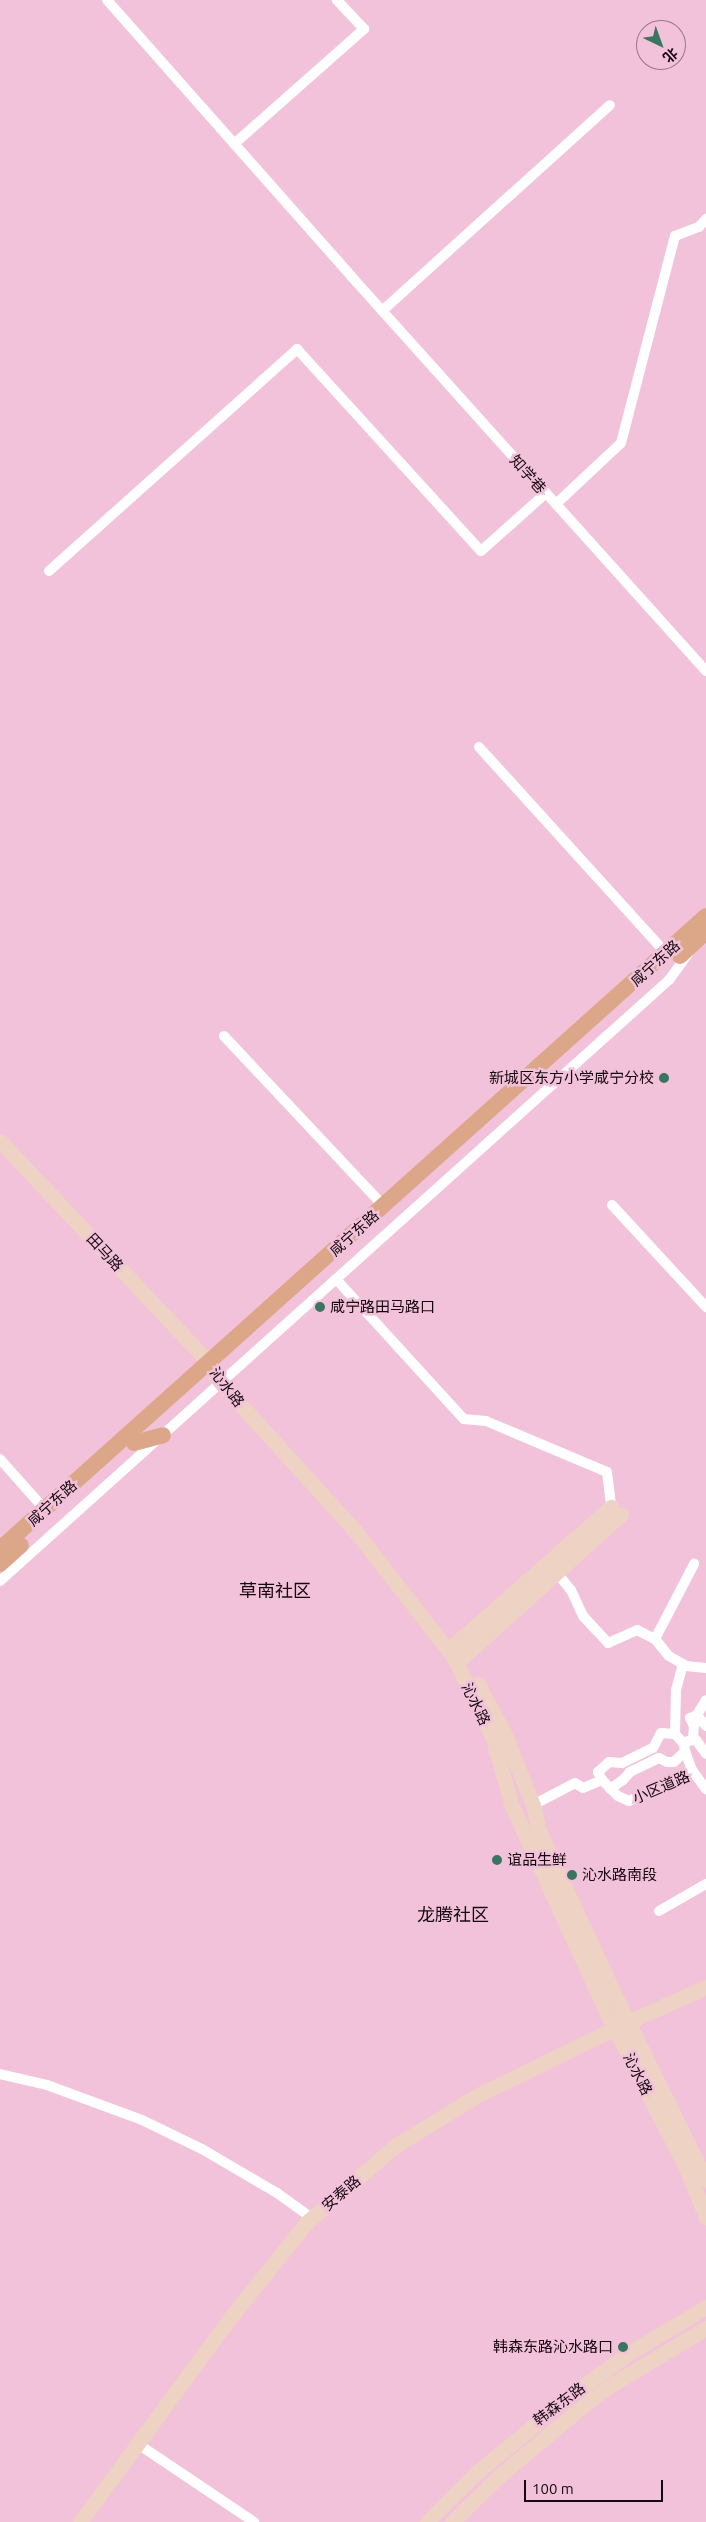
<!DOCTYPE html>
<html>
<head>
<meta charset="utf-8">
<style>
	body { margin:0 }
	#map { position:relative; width:706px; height:2522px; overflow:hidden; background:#f1c2d9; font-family:Ubuntu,"Noto Sans SC",sans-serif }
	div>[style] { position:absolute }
	.street>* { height:10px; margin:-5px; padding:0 5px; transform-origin:5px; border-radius:5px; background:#fff }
	.secondary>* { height:15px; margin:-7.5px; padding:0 7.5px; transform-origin:7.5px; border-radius:7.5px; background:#eed3c4 }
	.primary>* { height:16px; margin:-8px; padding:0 8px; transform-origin:8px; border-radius:8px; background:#dca688 }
	.dots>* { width:14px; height:14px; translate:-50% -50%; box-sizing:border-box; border:2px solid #f1c2d9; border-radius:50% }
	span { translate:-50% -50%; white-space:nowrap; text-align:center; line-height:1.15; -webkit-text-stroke:5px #f1c2d9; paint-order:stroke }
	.street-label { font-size:15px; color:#16070f }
	.poi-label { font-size:15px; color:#16070f }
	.right { translate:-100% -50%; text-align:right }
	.left { translate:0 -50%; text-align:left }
	.quarter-label { font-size:18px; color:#16070f }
	.north { position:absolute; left:636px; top:20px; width:50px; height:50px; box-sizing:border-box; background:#f1c2d9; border:1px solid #978; border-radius:50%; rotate:138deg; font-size:14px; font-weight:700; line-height:20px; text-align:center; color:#16070f }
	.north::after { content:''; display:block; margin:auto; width:18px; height:22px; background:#39755f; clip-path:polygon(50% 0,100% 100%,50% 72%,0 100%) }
	.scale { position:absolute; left:524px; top:2480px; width:139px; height:22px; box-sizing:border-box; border:2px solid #16070f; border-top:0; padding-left:6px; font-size:15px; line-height:18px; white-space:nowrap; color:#16070f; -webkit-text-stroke:4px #f1c2d9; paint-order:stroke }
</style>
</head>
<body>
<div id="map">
	<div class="street">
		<i style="left:107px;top:0;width:368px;rotate:48.5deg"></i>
		<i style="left:351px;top:276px;width:531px;rotate:48.05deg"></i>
		<i style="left:234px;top:144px;width:174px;rotate:-41.5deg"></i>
		<i style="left:364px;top:29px;width:40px;rotate:-133deg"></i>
		<i style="left:382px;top:311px;width:307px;rotate:-42.1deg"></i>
		<i style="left:556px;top:504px;width:89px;rotate:-43.2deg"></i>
		<i style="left:621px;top:443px;width:214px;rotate:-75.4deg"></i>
		<i style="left:675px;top:236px;width:26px;rotate:-21deg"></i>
		<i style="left:699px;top:227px;width:11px;rotate:-49deg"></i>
		<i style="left:49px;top:571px;width:333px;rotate:-41.8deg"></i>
		<i style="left:297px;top:349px;width:273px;rotate:47.7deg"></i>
		<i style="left:481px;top:551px;width:87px;rotate:-41.7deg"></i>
		<i style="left:479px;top:747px;width:278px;rotate:47.8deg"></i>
		<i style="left:666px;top:953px;width:3px;rotate:162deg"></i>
		<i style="left:224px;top:1036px;width:225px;rotate:46.8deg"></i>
		<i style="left:612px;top:1205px;width:139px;rotate:47.3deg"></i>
		<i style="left:336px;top:1279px;width:190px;rotate:47.6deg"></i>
		<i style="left:464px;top:1419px;width:22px;rotate:5deg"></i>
		<i style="left:486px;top:1421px;width:131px;rotate:22.9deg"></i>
		<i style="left:607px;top:1472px;width:35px;rotate:83deg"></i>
		<i style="left:0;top:1459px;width:60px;rotate:48.4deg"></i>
		<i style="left:557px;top:1573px;width:22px;rotate:51deg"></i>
		<i style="left:571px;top:1590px;width:29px;rotate:65deg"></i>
		<i style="left:583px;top:1616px;width:37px;rotate:47deg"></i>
		<i style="left:608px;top:1643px;width:32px;rotate:-24deg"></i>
		<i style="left:637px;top:1630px;width:20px;rotate:27deg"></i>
		<i style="left:655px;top:1639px;width:22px;rotate:51deg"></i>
		<i style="left:669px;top:1656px;width:20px;rotate:30deg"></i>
		<i style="left:686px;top:1666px;width:20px;rotate:6deg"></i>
		<i style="left:0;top:1581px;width:899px;rotate:-41.94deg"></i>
		<i style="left:669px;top:980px;width:32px;rotate:-54deg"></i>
		<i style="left:655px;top:1639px;width:85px;rotate:-62.5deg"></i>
		<i style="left:697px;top:1715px;width:17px;rotate:-59deg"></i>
		<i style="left:675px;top:1734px;width:44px;rotate:-88.7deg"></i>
		<i style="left:676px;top:1690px;width:27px;rotate:-75deg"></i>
		<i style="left:693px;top:1739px;width:13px;rotate:-86deg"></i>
		<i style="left:694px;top:1726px;width:9px;rotate:-117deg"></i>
		<i style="left:690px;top:1718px;width:8px;rotate:-23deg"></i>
		<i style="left:697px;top:1715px;width:14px;rotate:51deg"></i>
		<i style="left:688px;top:1741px;width:8px;rotate:-7deg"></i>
		<i style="left:696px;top:1740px;width:17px;rotate:54deg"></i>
		<i style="left:602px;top:1780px;width:9px;rotate:-117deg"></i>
		<i style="left:598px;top:1772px;width:15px;rotate:-42deg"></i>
		<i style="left:609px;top:1762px;width:13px;rotate:4deg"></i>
		<i style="left:622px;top:1763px;width:34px;rotate:-26deg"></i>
		<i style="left:653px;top:1748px;width:17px;rotate:-62deg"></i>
		<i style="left:661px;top:1733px;width:14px;rotate:4deg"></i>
		<i style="left:675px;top:1734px;width:13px;rotate:48deg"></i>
		<i style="left:684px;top:1744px;width:7px;rotate:82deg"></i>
		<i style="left:610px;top:1789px;width:16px;rotate:-35deg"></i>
		<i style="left:623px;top:1780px;width:11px;rotate:-49deg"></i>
		<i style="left:630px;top:1772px;width:32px;rotate:-26deg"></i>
		<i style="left:659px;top:1758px;width:9px;rotate:27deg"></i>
		<i style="left:667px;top:1762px;width:7px"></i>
		<i style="left:674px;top:1762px;width:16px;rotate:-45deg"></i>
		<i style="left:685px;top:1751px;width:20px;rotate:70deg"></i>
		<i style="left:533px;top:1805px;width:47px;rotate:-27.6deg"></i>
		<i style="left:575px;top:1783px;width:9px;rotate:32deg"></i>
		<i style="left:583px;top:1788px;width:21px;rotate:-23deg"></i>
		<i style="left:602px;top:1780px;width:23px;rotate:45deg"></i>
		<i style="left:618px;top:1796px;width:12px;rotate:24deg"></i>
		<i style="left:629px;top:1801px;width:70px;rotate:-26.2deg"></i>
		<i style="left:692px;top:1770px;width:24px;rotate:54deg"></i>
		<i style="left:659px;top:1911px;width:54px;rotate:-29.9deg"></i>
		<i style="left:0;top:2074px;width:48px;rotate:13.2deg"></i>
		<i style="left:47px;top:2085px;width:101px;rotate:20.2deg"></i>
		<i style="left:142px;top:2120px;width:67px;rotate:25.8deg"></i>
		<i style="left:202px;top:2149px;width:87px;rotate:30.4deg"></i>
		<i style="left:277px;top:2193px;width:43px;rotate:35.5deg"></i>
		<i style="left:138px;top:2444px;width:140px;rotate:33.9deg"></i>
	</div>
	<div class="secondary">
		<i style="left:0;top:1141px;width:305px;rotate:46.7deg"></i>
		<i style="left:209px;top:1363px;width:11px;rotate:68deg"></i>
		<i style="left:213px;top:1373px;width:13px;rotate:51deg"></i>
		<i style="left:221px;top:1383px;width:201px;rotate:47.8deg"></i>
		<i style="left:356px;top:1532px;width:160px;rotate:52.1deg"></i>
		<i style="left:454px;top:1658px;width:87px;rotate:64deg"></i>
		<i style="left:492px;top:1736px;width:73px;rotate:74.1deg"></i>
		<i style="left:512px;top:1806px;width:233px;rotate:65.4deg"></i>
		<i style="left:609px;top:2018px;width:169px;rotate:62.8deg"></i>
		<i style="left:686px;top:2168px;width:53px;rotate:67.8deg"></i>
		<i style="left:455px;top:1644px;width:208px;rotate:-41.3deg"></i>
		<i style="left:463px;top:1657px;width:213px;rotate:-42.1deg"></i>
		<i style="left:478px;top:1684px;width:55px;rotate:62deg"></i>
		<i style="left:504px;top:1733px;width:78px;rotate:68.1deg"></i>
		<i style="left:533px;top:1805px;width:27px;rotate:77deg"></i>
		<i style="left:539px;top:1831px;width:172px;rotate:65.2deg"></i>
		<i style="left:611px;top:1987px;width:215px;rotate:63.8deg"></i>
		<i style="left:80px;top:2522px;width:253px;rotate:-53.7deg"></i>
		<i style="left:230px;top:2318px;width:122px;rotate:-51.3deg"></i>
		<i style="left:306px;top:2223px;width:118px;rotate:-40.9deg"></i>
		<i style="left:395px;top:2146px;width:97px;rotate:-31.6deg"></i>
		<i style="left:478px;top:2095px;width:167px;rotate:-26deg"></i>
		<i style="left:628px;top:2022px;width:85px;rotate:-24.2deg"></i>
		<i style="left:427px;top:2522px;width:68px;rotate:-45deg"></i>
		<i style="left:475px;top:2474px;width:121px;rotate:-39.6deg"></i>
		<i style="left:568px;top:2397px;width:75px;rotate:-35.8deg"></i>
		<i style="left:629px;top:2353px;width:90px;rotate:-30.9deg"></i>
		<i style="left:452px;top:2522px;width:66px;rotate:-44.4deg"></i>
		<i style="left:499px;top:2476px;width:119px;rotate:-39.9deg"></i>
		<i style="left:590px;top:2400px;width:32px;rotate:-35deg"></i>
		<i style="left:616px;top:2382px;width:105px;rotate:-31deg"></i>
	</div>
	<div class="primary">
		<i style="left:680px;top:956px;width:35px;rotate:-43deg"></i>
		<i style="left:134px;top:1443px;width:30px;rotate:-15deg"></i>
		<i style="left:0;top:1549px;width:948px;rotate:-41.88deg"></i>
		<i style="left:0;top:1564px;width:28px;rotate:-42deg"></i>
	</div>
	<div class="dots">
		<i style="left:664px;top:1078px;background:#39755f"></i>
		<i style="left:320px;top:1307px;background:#39755f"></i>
		<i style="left:497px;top:1860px;background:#39755f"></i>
		<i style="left:572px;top:1875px;background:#39755f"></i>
		<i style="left:623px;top:2347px;background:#39755f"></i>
	</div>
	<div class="street-label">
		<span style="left:528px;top:474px;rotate:48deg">知学巷</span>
		<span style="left:655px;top:963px;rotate:-42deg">咸宁东路</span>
		<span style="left:354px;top:1233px;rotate:-42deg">咸宁东路</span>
		<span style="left:105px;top:1252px;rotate:47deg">田马路</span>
		<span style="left:227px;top:1387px;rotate:52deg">沁水路</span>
		<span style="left:52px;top:1503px;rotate:-42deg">咸宁东路</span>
		<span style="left:476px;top:1704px;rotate:64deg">沁水路</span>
		<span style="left:661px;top:1787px;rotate:-23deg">小区道路</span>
		<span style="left:638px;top:2074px;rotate:63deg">沁水路</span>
		<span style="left:341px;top:2193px;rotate:-41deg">安泰路</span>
		<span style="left:559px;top:2404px;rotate:-37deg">韩森东路</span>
	</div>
	<div class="poi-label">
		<span class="right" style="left:654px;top:1078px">新城区东方小学咸宁分校</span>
		<span class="left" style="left:330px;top:1307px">咸宁路田马路口</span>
		<span class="left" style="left:507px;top:1860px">谊品生鲜</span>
		<span class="left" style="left:582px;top:1875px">沁水路南段</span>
		<span class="right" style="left:613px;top:2347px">韩森东路沁水路口</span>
	</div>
	<div class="quarter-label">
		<span style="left:275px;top:1590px">草南社区</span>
		<span style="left:453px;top:1914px">龙腾社区</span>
	</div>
	<div class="north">北</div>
	<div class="scale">100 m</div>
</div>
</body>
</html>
